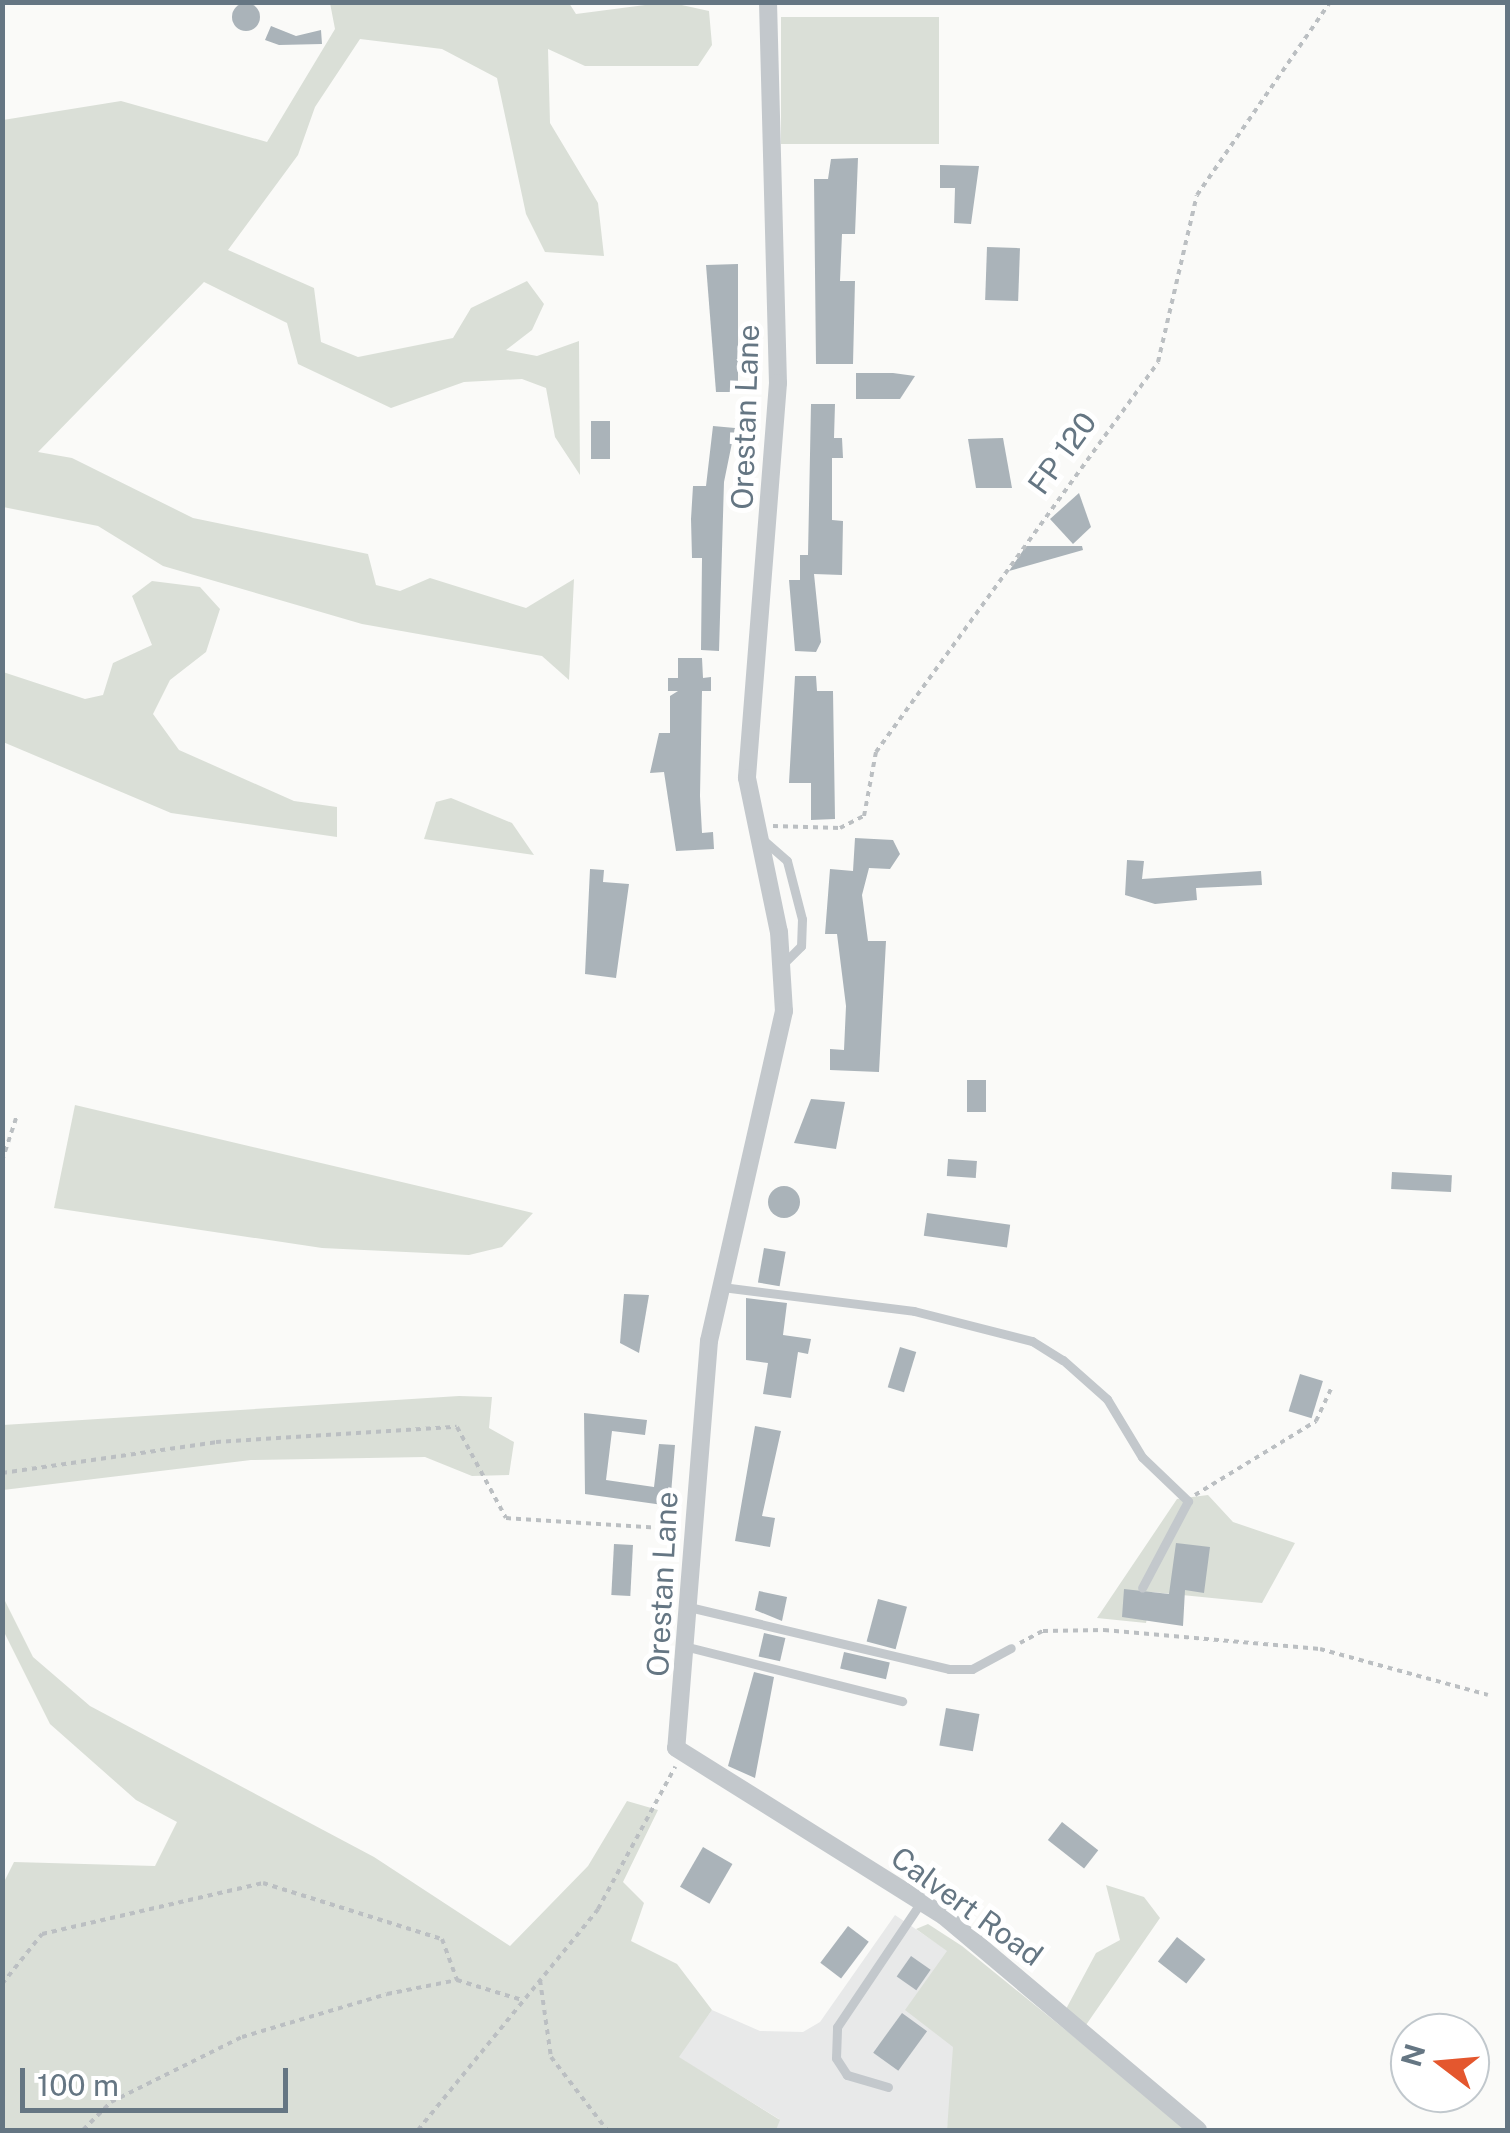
<!DOCTYPE html>
<html>
<head>
<meta charset="utf-8">
<style>
	body { margin:0 }
	#map { position:relative; width:1510px; height:2133px; overflow:hidden; background:#fafaf8; font-family:"Public Sans",sans-serif }
	div>[style] { position:absolute }
	.built>* { inset:0; background:#e8e9e9 }
	.green>* { inset:0; background:#dadfd7; transform-origin:0 0 }
	.building>* { inset:0; background:#aab3b9; transform-origin:0 0 }
	.round { border-radius:50% }
	.path>* { height:4px; margin-top:-2px; transform-origin:0; background:repeating-linear-gradient(90deg,#bbbfc2 0 5px,transparent 0 10px) }
	.lane>* { height:9px; margin:-4.5px; padding:0 4.5px; transform-origin:4.5px; border-radius:4.5px; background:#c3c8cc }
	.street>* { height:18px; margin:-9px; padding:0 9px; transform-origin:9px; border-radius:9px; background:#c3c8cc }
	span { translate:-50% -50%; white-space:nowrap; text-align:center; line-height:1.15; -webkit-text-stroke:10px #fff; paint-order:stroke }
	.street-label { font-size:30px; color:#657683 }
	.frame { position:absolute; inset:0; border:5px solid #657683; pointer-events:none }
	.north { position:absolute; left:1390px; top:2013px; width:100px; height:100px; box-sizing:border-box; background:#fff; border:2px solid #c1c8cd; border-radius:50%; rotate:286deg; font-size:28px; font-weight:700; line-height:40px; text-align:center; color:#657683 }
	.north::after { content:''; display:block; margin:auto; width:35px; height:45px; background:#e4572e; clip-path:polygon(50% 0,100% 100%,50% 72%,0 100%) }
	.scale { position:absolute; left:20px; top:2068px; width:268px; height:45px; box-sizing:border-box; border:5px solid #657683; border-top:0; padding-left:12px; font-size:30px; line-height:35px; white-space:nowrap; color:#657683; -webkit-text-stroke:8px #fff; paint-order:stroke }
</style>
</head>
<body>
<div id="map">
	<div class="built">
		<i style="clip-path:polygon(895px 1915px,948px 1951px,955px 2066px,947px 2130px,776px 2130px,779px 2119px,678px 2057px,712px 2010px,760px 2031px,803px 2032px,820px 2022px)"></i>
	</div>
	<div class="green">
		<i style="clip-path:polygon(569px 3px,576px 14px,668px 2px,709px 11px,712px 45px,698px 66px,585px 66px,548px 49px,550px 123px,598px 203px,604px 256px,545px 252px,526px 214px,497px 78px,442px 49px,360px 39px,315px 107px,298px 155px,228px 250px,314px 288px,321px 342px,358px 357px,453px 338px,471px 308px,527px 281px,544px 304px,532px 330px,506px 350px,537px 356px,579px 341px,580px 475px,555px 437px,546px 388px,522px 379px,464px 382px,391px 408px,298px 364px,287px 323px,204px 282px,38px 452px,72px 458px,193px 518px,368px 554px,376px 585px,400px 591px,430px 578px,526px 608px,574px 579px,569px 680px,542px 656px,362px 624px,163px 566px,98px 526px,3px 507px,3px 120px,121px 101px,267px 142px,335px 29px,330px 3px)"></i>
		<i style="left:781px;top:17px;width:158px;height:127px"></i>
		<i style="clip-path:polygon(152px 581px,200px 587px,220px 609px,206px 652px,170px 680px,153px 714px,179px 750px,294px 801px,337px 807px,337px 837px,171px 813px,3px 742px,3px 672px,85px 699px,103px 695px,113px 663px,152px 645px,132px 596px)"></i>
		<i style="clip-path:polygon(451px 798px,512px 823px,534px 855px,424px 839px,436px 802px)"></i>
		<i style="clip-path:polygon(75px 1105px,533px 1213px,502px 1247px,469px 1255px,322px 1248px,54px 1208px)"></i>
		<i style="clip-path:polygon(459px 1396px,492px 1397px,489px 1428px,514px 1442px,509px 1475px,472px 1476px,425px 1457px,251px 1460px,3px 1490px,3px 1425px)"></i>
		<i style="clip-path:polygon(1208px 1495px,1233px 1522px,1295px 1543px,1262px 1603px,1152px 1592px,1146px 1623px,1097px 1618px,1177px 1499px)"></i>
		<i style="clip-path:polygon(5px 1601px,33px 1657px,90px 1706px,374px 1857px,510px 1946px,588px 1866px,627px 1801px,658px 1810px,623px 1882px,644px 1903px,631px 1941px,677px 1964px,712px 2010px,679px 2057px,780px 2120px,776px 2130px,3px 2130px,2px 1886px,14px 1862px,155px 1866px,177px 1822px,136px 1800px,50px 1724px,3px 1630px)"></i>
		<i style="clip-path:polygon(1106px 1885px,1144px 1897px,1160px 1918px,1086px 2025px,1066px 2009px,1096px 1953px,1120px 1940px)"></i>
		<i style="clip-path:polygon(928px 1924px,962px 1946px,1189px 2130px,947px 2130px,953px 2047px,905px 2010px,947px 1951px,916px 1929px)"></i>
	</div>
	<div class="building">
		<i class="round" style="left:232px;top:3px;width:28px;height:28px"></i>
		<i style="clip-path:polygon(271px 26px,296px 36px,321px 30px,322px 44px,279px 45px,265px 40px)"></i>
		<i style="clip-path:polygon(858px 158px,855px 234px,842px 234px,840px 281px,855px 281px,853px 364px,816px 364px,814px 179px,828px 179px,831px 159px)"></i>
		<i style="clip-path:polygon(940px 165px,979px 166px,971px 224px,954px 223px,955px 188px,940px 188px)"></i>
		<i style="left:987px;top:247px;width:33px;height:53px;rotate:2deg"></i>
		<i style="clip-path:polygon(738px 264px,738px 392px,716px 392px,706px 265px)"></i>
		<i style="clip-path:polygon(856px 373px,893px 373px,915px 376px,900px 399px,856px 399px)"></i>
		<i style="clip-path:polygon(811px 404px,835px 404px,834px 438px,842px 438px,843px 458px,832px 458px,832px 520px,843px 521px,842px 575px,814px 574px,821px 642px,816px 652px,795px 651px,789px 580px,800px 580px,800px 555px,808px 555px)"></i>
		<i style="left:591px;top:421px;width:19px;height:38px"></i>
		<i style="clip-path:polygon(713px 426px,735px 428px,724px 482px,719px 651px,701px 650px,702px 558px,692px 558px,691px 519px,693px 486px,706px 486px)"></i>
		<i style="clip-path:polygon(1003px 438px,1012px 488px,976px 488px,968px 439px)"></i>
		<i style="clip-path:polygon(1079px 493px,1091px 527px,1073px 544px,1050px 519px)"></i>
		<i style="clip-path:polygon(1026px 546px,1082px 546px,1083px 550px,1009px 571px)"></i>
		<i style="clip-path:polygon(678px 658px,702px 658px,703px 678px,711px 677px,711px 691px,702px 691px,700px 796px,702px 833px,713px 832px,714px 849px,676px 851px,664px 772px,650px 773px,659px 733px,670px 733px,670px 696px,678px 691px,668px 691px,668px 678px,678px 678px)"></i>
		<i style="clip-path:polygon(795px 676px,816px 676px,817px 691px,833px 691px,835px 819px,811px 820px,811px 783px,789px 783px)"></i>
		<i style="clip-path:polygon(855px 838px,893px 840px,900px 854px,890px 869px,869px 868px,862px 895px,868px 941px,886px 941px,879px 1072px,830px 1070px,830px 1049px,844px 1050px,846px 1006px,837px 934px,825px 934px,830px 869px,853px 871px)"></i>
		<i style="clip-path:polygon(1127px 860px,1144px 861px,1142px 879px,1261px 871px,1262px 885px,1196px 888px,1197px 900px,1155px 904px,1125px 895px)"></i>
		<i style="clip-path:polygon(590px 869px,604px 870px,603px 882px,629px 884px,616px 978px,585px 974px)"></i>
		<i style="left:967px;top:1080px;width:19px;height:32px"></i>
		<i style="clip-path:polygon(811px 1099px,845px 1102px,836px 1149px,794px 1143px)"></i>
		<i style="left:948px;top:1159px;width:29px;height:17px;rotate:4deg"></i>
		<i style="left:1392px;top:1172px;width:60px;height:17px;rotate:3deg"></i>
		<i class="round" style="left:768px;top:1186px;width:32px;height:32px"></i>
		<i style="left:927px;top:1213px;width:84px;height:23px;rotate:8deg"></i>
		<i style="left:764px;top:1248px;width:22px;height:35px;rotate:10deg"></i>
		<i style="clip-path:polygon(624px 1294px,649px 1295px,639px 1353px,620px 1343px)"></i>
		<i style="clip-path:polygon(746px 1298px,787px 1303px,783px 1335px,811px 1339px,808px 1354px,798px 1352px,791px 1398px,763px 1394px,768px 1363px,746px 1360px)"></i>
		<i style="left:900px;top:1347px;width:17px;height:42px;rotate:17deg"></i>
		<i style="left:1300px;top:1374px;width:24px;height:39px;rotate:17deg"></i>
		<i style="clip-path:polygon(584px 1413px,647px 1420px,645px 1435px,612px 1431px,606px 1480px,654px 1487px,659px 1444px,675px 1445px,670px 1506px,585px 1494px)"></i>
		<i style="clip-path:polygon(755px 1426px,781px 1431px,762px 1516px,775px 1518px,770px 1547px,735px 1541px)"></i>
		<i style="clip-path:polygon(1176px 1543px,1210px 1547px,1204px 1593px,1185px 1590px,1183px 1626px,1122px 1617px,1124px 1589px,1169px 1594px)"></i>
		<i style="left:614px;top:1544px;width:19px;height:51px;rotate:3deg"></i>
		<i style="clip-path:polygon(759px 1591px,787px 1597px,782px 1621px,755px 1610px)"></i>
		<i style="left:878px;top:1599px;width:30px;height:44px;rotate:15deg"></i>
		<i style="left:764px;top:1633px;width:22px;height:24px;rotate:13deg"></i>
		<i style="left:844px;top:1652px;width:47px;height:17px;rotate:13deg"></i>
		<i style="clip-path:polygon(754px 1672px,774px 1677px,755px 1778px,728px 1766px)"></i>
		<i style="left:946px;top:1708px;width:34px;height:38px;rotate:10deg"></i>
		<i style="left:1062px;top:1822px;width:46px;height:23px;rotate:38deg"></i>
		<i style="left:703px;top:1847px;width:34px;height:46px;rotate:30deg"></i>
		<i style="left:848px;top:1926px;width:26px;height:46px;rotate:37deg"></i>
		<i style="left:1177px;top:1937px;width:36px;height:31px;rotate:38deg"></i>
		<i style="left:911px;top:1956px;width:24px;height:25px;rotate:35deg"></i>
		<i style="left:902px;top:2013px;width:31px;height:49px;rotate:36deg"></i>
	</div>
	<div class="path">
		<i style="left:773px;top:826px;width:67px;rotate:1.7deg"></i>
		<i style="left:840px;top:828px;width:27px;rotate:-27deg"></i>
		<i style="left:864px;top:816px;width:65px;rotate:-79.4deg"></i>
		<i style="left:876px;top:752px;width:481px;rotate:-54.1deg"></i>
		<i style="left:1158px;top:362px;width:171px;rotate:-76.9deg"></i>
		<i style="left:1197px;top:195px;width:234px;rotate:-55.4deg"></i>
		<i style="left:2px;top:1161px;width:48px;rotate:-71.9deg"></i>
		<i style="left:2px;top:1473px;width:216px;rotate:-8.2deg"></i>
		<i style="left:216px;top:1442px;width:241px;rotate:-3.6deg"></i>
		<i style="left:457px;top:1427px;width:103px;rotate:61.7deg"></i>
		<i style="left:506px;top:1518px;width:172px;rotate:3.7deg"></i>
		<i style="left:1195px;top:1495px;width:142px;rotate:-31.4deg"></i>
		<i style="left:1316px;top:1421px;width:35px;rotate:-65deg"></i>
		<i style="left:1020px;top:1643px;width:26px;rotate:-28deg"></i>
		<i style="left:1043px;top:1631px;width:61px;rotate:-0.9deg"></i>
		<i style="left:1104px;top:1630px;width:217px;rotate:5deg"></i>
		<i style="left:1320px;top:1649px;width:174px;rotate:15.3deg"></i>
		<i style="left:540px;top:1980px;width:78px;rotate:81.9deg"></i>
		<i style="left:551px;top:2057px;width:92px;rotate:52.5deg"></i>
		<i style="left:2px;top:1984px;width:64px;rotate:-51.3deg"></i>
		<i style="left:42px;top:1934px;width:227px;rotate:-13deg"></i>
		<i style="left:263px;top:1883px;width:188px;rotate:17.4deg"></i>
		<i style="left:442px;top:1939px;width:44px;rotate:69.9deg"></i>
		<i style="left:83px;top:2130px;width:40px;rotate:-45deg"></i>
		<i style="left:111px;top:2102px;width:146px;rotate:-26.4deg"></i>
		<i style="left:242px;top:2037px;width:151px;rotate:-16.5deg"></i>
		<i style="left:387px;top:1994px;width:71px;rotate:-11.3deg"></i>
		<i style="left:457px;top:1980px;width:68px;rotate:17.1deg"></i>
		<i style="left:418px;top:2130px;width:285px;rotate:-50.8deg"></i>
		<i style="left:598px;top:1909px;width:162px;rotate:-61.5deg"></i>
	</div>
	<div class="lane">
		<i style="left:762px;top:839px;width:33px;rotate:41deg"></i>
		<i style="left:787px;top:861px;width:60px;rotate:75.5deg"></i>
		<i style="left:802px;top:919px;width:27px;rotate:92deg"></i>
		<i style="left:801px;top:946px;width:25px;rotate:135deg"></i>
		<i style="left:722px;top:1287px;width:193px;rotate:7.1deg"></i>
		<i style="left:914px;top:1311px;width:122px;rotate:14.3deg"></i>
		<i style="left:1032px;top:1341px;width:36px;rotate:32deg"></i>
		<i style="left:1063px;top:1360px;width:59px;rotate:41.6deg"></i>
		<i style="left:1107px;top:1399px;width:68px;rotate:58.9deg"></i>
		<i style="left:1142px;top:1457px;width:64px;rotate:43.7deg"></i>
		<i style="left:1188px;top:1501px;width:98px;rotate:117.9deg"></i>
		<i style="left:689px;top:1607px;width:267px;rotate:13.4deg"></i>
		<i style="left:949px;top:1669px;width:23px"></i>
		<i style="left:972px;top:1669px;width:44px;rotate:-28.3deg"></i>
		<i style="left:688px;top:1647px;width:221px;rotate:14.2deg"></i>
		<i style="left:888px;top:2087px;width:43px;rotate:-163.7deg"></i>
		<i style="left:847px;top:2075px;width:20px;rotate:-123deg"></i>
		<i style="left:836px;top:2058px;width:31px;rotate:-88deg"></i>
		<i style="left:837px;top:2027px;width:151px;rotate:-56.1deg"></i>
	</div>
	<div class="street">
		<i style="left:768px;top:2px;width:381px;rotate:88.5deg"></i>
		<i style="left:778px;top:383px;width:396px;rotate:94.5deg"></i>
		<i style="left:747px;top:778px;width:157px;rotate:78.3deg"></i>
		<i style="left:779px;top:932px;width:79px;rotate:86.4deg"></i>
		<i style="left:784px;top:1011px;width:338px;rotate:102.8deg"></i>
		<i style="left:709px;top:1341px;width:408px;rotate:94.6deg"></i>
		<i style="left:676px;top:1748px;width:316px;rotate:32.1deg"></i>
		<i style="left:944px;top:1916px;width:332px;rotate:40.1deg"></i>
	</div>
	<div class="street-label">
		<span style="left:745px;top:417px;rotate:-88deg">Orestan Lane</span>
		<span style="left:1062px;top:453px;rotate:-54deg">FP 120</span>
		<span style="left:662px;top:1584px;rotate:-87deg">Orestan Lane</span>
		<span style="left:967px;top:1906px;rotate:36deg">Calvert Road</span>
	</div>
	<div class="frame"></div>
	<div class="north">N</div>
	<div class="scale">100 m</div>
</div>
</body>
</html>
